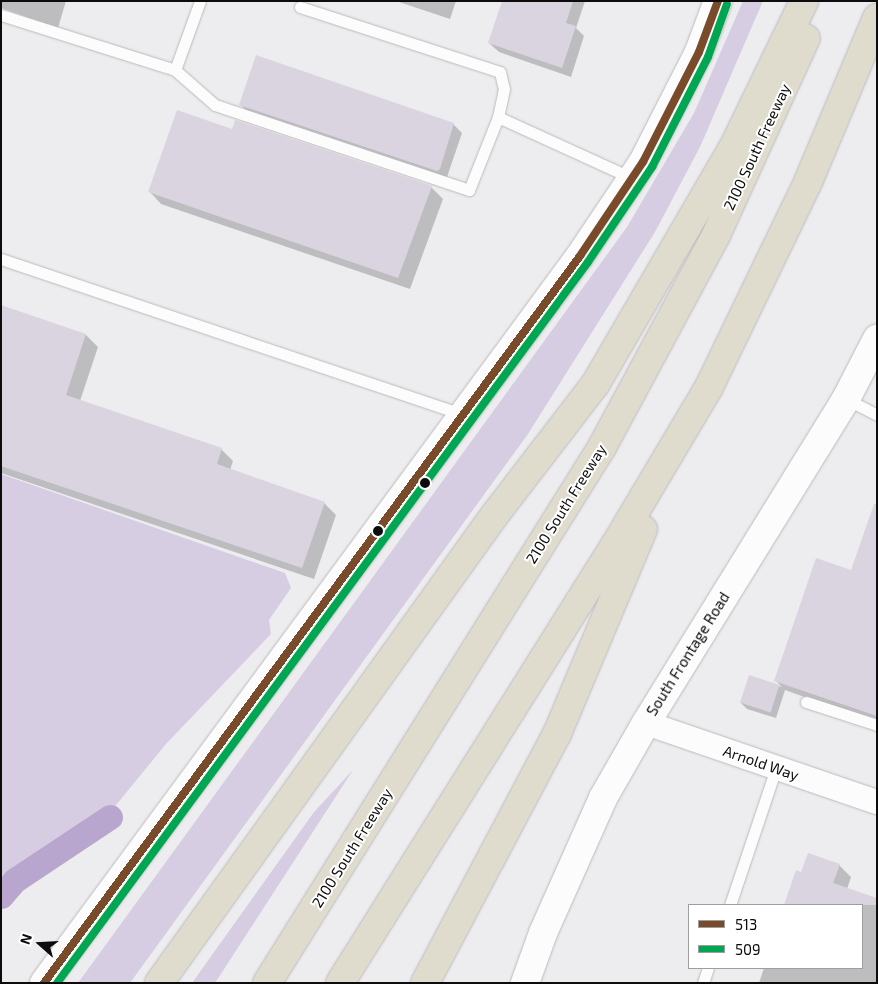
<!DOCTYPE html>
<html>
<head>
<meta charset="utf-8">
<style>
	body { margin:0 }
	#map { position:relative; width:878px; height:984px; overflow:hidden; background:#edecef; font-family:"Exo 2",sans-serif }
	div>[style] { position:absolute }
	.green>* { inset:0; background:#d7cde3 }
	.shadow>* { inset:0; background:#0003 }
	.canal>* { height:25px; margin:-12.5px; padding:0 12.5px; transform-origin:12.5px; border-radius:12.5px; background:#b9a6ce }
	.building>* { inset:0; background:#dad4e1; transform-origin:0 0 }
	.roads { filter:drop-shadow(0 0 1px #bbbabc) drop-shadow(0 0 1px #bbbabc) }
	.lane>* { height:11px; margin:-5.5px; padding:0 5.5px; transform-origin:5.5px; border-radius:5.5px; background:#fcfcfd }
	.street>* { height:24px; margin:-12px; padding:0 12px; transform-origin:12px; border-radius:12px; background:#fcfcfd }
	.secondary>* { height:28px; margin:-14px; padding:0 14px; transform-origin:14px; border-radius:14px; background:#fcfcfd }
	.highway>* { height:28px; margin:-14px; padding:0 14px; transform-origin:14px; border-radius:14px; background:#dfdcce }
	.bus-1>* { height:8px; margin:-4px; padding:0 4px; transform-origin:4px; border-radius:4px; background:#7a4b2a }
	.bus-2>* { height:8px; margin:-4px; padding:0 4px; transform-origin:4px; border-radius:4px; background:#00a651 }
	.dots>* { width:14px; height:14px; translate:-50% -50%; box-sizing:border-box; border:2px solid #fff; border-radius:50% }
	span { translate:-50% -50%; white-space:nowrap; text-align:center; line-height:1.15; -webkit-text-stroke:4px #fff; paint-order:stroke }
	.street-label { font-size:15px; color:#0c0c0d }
	.frame { position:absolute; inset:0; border:2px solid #0c0c0d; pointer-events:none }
	.legend { position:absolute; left:688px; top:904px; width:175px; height:65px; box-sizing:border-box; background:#fff; border:1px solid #9e9e9e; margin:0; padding:6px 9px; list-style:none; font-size:15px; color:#0c0c0d }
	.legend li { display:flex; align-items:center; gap:10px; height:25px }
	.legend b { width:25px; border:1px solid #9e9e9e }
	.north { position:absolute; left:15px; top:919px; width:50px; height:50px; -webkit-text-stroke:4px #fff; paint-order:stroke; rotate:289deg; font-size:14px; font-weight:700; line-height:20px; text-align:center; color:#0c0c0d }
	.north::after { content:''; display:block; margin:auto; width:18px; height:22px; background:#0c0c0d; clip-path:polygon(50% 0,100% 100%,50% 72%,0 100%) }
</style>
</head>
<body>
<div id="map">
	<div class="green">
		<i style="clip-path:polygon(743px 1px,763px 1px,700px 147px,655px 232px,528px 434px,130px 983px,78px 983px,627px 227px,694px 113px)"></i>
		<i style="clip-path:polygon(1px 474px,285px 573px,291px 588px,269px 620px,271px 634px,166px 744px,112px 810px,18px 867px,1px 884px)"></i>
		<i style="clip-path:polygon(353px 770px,215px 983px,192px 983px,314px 812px)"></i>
	</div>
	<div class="shadow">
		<i style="clip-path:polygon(1px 1px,66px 1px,58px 28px,1px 8px)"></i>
		<i style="clip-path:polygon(396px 1px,456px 1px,450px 19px)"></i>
		<i style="clip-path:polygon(503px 1px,585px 1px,576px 28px,584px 36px,571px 77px,499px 52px,489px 43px)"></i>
		<i style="clip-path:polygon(241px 105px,453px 124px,462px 133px,446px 180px,250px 114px)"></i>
		<i style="clip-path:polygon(232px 131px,431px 187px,443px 199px,410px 289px,161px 204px,150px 192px)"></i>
		<i style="clip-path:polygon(1px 306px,86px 335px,98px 347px,80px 401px,221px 449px,233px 461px,230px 470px,324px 503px,336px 515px,314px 579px,1px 473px)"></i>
		<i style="clip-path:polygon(877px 512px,877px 723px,785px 690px,776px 718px,747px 709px,741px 703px,750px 676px,782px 687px,776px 681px,852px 571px)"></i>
		<i style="clip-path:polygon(839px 865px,851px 877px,847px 889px,877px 899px,877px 983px,759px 983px,764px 968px,862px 968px,862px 905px,785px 905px,797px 872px,802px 874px)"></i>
	</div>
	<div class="canal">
		<i style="left:1px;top:896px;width:21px;rotate:-49deg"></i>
		<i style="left:15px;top:880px;width:114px;rotate:-33.6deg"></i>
	</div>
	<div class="building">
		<i style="clip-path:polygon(502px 1px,573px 1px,566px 23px,576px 26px,562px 68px,488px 43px)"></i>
		<i style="clip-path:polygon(256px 55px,454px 123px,440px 169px,437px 171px,239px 105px)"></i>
		<i style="clip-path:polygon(177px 110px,232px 129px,235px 120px,432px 186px,398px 278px,148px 192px)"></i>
		<i style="clip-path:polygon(1px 305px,86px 334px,66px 395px,222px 448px,217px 464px,325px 502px,302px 568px,1px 466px)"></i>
		<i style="clip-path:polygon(874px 504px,877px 504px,877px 716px,774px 681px,816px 558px,851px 570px)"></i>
		<i style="left:749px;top:675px;width:32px;height:29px;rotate:18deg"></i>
		<i style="clip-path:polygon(808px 853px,840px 864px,833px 883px,877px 898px,877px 905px,784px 905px,796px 870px,801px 872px)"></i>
	</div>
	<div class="roads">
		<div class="lane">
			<i style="left:200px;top:1px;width:73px;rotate:109.9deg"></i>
			<i style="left:175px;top:70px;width:53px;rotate:41.2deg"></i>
			<i style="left:215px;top:105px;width:268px;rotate:18.5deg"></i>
			<i style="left:469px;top:190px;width:79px;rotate:-68.3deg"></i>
			<i style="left:498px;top:117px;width:147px;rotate:24.5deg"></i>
			<i style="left:300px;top:7px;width:210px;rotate:18deg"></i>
			<i style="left:500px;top:72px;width:17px;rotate:77deg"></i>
			<i style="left:504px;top:89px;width:29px;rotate:102deg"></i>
			<i style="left:1px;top:15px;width:182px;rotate:17.5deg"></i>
			<i style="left:1px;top:259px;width:486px;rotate:18.6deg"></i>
			<i style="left:846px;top:399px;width:35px;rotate:27deg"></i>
			<i style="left:806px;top:702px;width:75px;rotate:17.9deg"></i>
			<i style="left:730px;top:905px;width:145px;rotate:-71.4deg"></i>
			<i style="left:703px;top:983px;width:16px;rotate:-72deg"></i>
		</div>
		<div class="street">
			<i style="left:646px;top:723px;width:244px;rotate:18.9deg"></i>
		</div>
		<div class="secondary">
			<i style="left:44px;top:983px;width:903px;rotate:-53.6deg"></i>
			<i style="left:580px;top:256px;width:113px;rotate:-56.2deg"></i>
			<i style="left:643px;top:162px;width:123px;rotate:-63deg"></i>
			<i style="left:699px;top:52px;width:54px;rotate:-69.6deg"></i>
			<i style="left:525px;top:983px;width:53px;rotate:-70.2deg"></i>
			<i style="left:543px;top:933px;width:148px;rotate:-66deg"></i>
			<i style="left:603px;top:798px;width:86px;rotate:-60.2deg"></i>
			<i style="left:646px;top:723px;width:381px;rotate:-58.3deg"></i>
			<i style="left:846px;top:399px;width:68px;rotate:-62.7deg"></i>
		</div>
		<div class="highway">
			<i style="left:159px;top:983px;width:575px;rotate:-54.35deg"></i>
			<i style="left:494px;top:516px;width:168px;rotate:-52.5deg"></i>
			<i style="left:596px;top:383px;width:274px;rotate:-59.8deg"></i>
			<i style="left:734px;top:146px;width:161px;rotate:-64.2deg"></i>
			<i style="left:267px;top:983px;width:632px;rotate:-57.99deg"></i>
			<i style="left:602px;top:447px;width:243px;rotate:-61.7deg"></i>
			<i style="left:717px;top:233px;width:214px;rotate:-65.5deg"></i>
			<i style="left:340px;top:983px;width:527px;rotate:-57.88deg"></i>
			<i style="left:620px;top:537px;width:174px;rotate:-59.3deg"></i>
			<i style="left:709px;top:387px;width:228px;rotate:-64.2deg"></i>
			<i style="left:808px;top:182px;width:178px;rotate:-67.2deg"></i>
			<i style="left:425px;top:983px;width:282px;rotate:-62.1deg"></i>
			<i style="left:557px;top:734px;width:222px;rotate:-67.2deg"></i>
		</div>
	</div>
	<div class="bus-1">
		<i style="left:44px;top:983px;width:903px;rotate:-53.6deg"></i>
		<i style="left:580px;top:256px;width:113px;rotate:-56.2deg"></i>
		<i style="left:643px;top:162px;width:123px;rotate:-63deg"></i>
		<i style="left:699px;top:52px;width:54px;rotate:-69.6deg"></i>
	</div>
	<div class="bus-2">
		<i style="left:57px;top:983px;width:895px;rotate:-53.63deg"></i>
		<i style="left:588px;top:262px;width:115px;rotate:-56deg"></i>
		<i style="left:652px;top:167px;width:123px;rotate:-63deg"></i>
		<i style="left:708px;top:57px;width:56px;rotate:-70.3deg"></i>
	</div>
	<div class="dots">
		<i style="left:425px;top:483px;background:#0c0c0d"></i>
		<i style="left:378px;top:531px;background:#0c0c0d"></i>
	</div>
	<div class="street-label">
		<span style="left:757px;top:147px;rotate:-65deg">2100 South Freeway</span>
		<span style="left:566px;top:504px;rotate:-58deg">2100 South Freeway</span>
		<span style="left:688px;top:654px;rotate:-58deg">South Frontage Road</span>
		<span style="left:761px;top:763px;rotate:19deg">Arnold Way</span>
		<span style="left:352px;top:848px;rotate:-58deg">2100 South Freeway</span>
	</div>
	<div class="frame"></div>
	<ul class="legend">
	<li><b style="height:6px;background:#7a4b2a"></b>513</li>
	<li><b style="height:6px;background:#00a651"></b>509</li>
	</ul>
	<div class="north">N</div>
</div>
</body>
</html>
